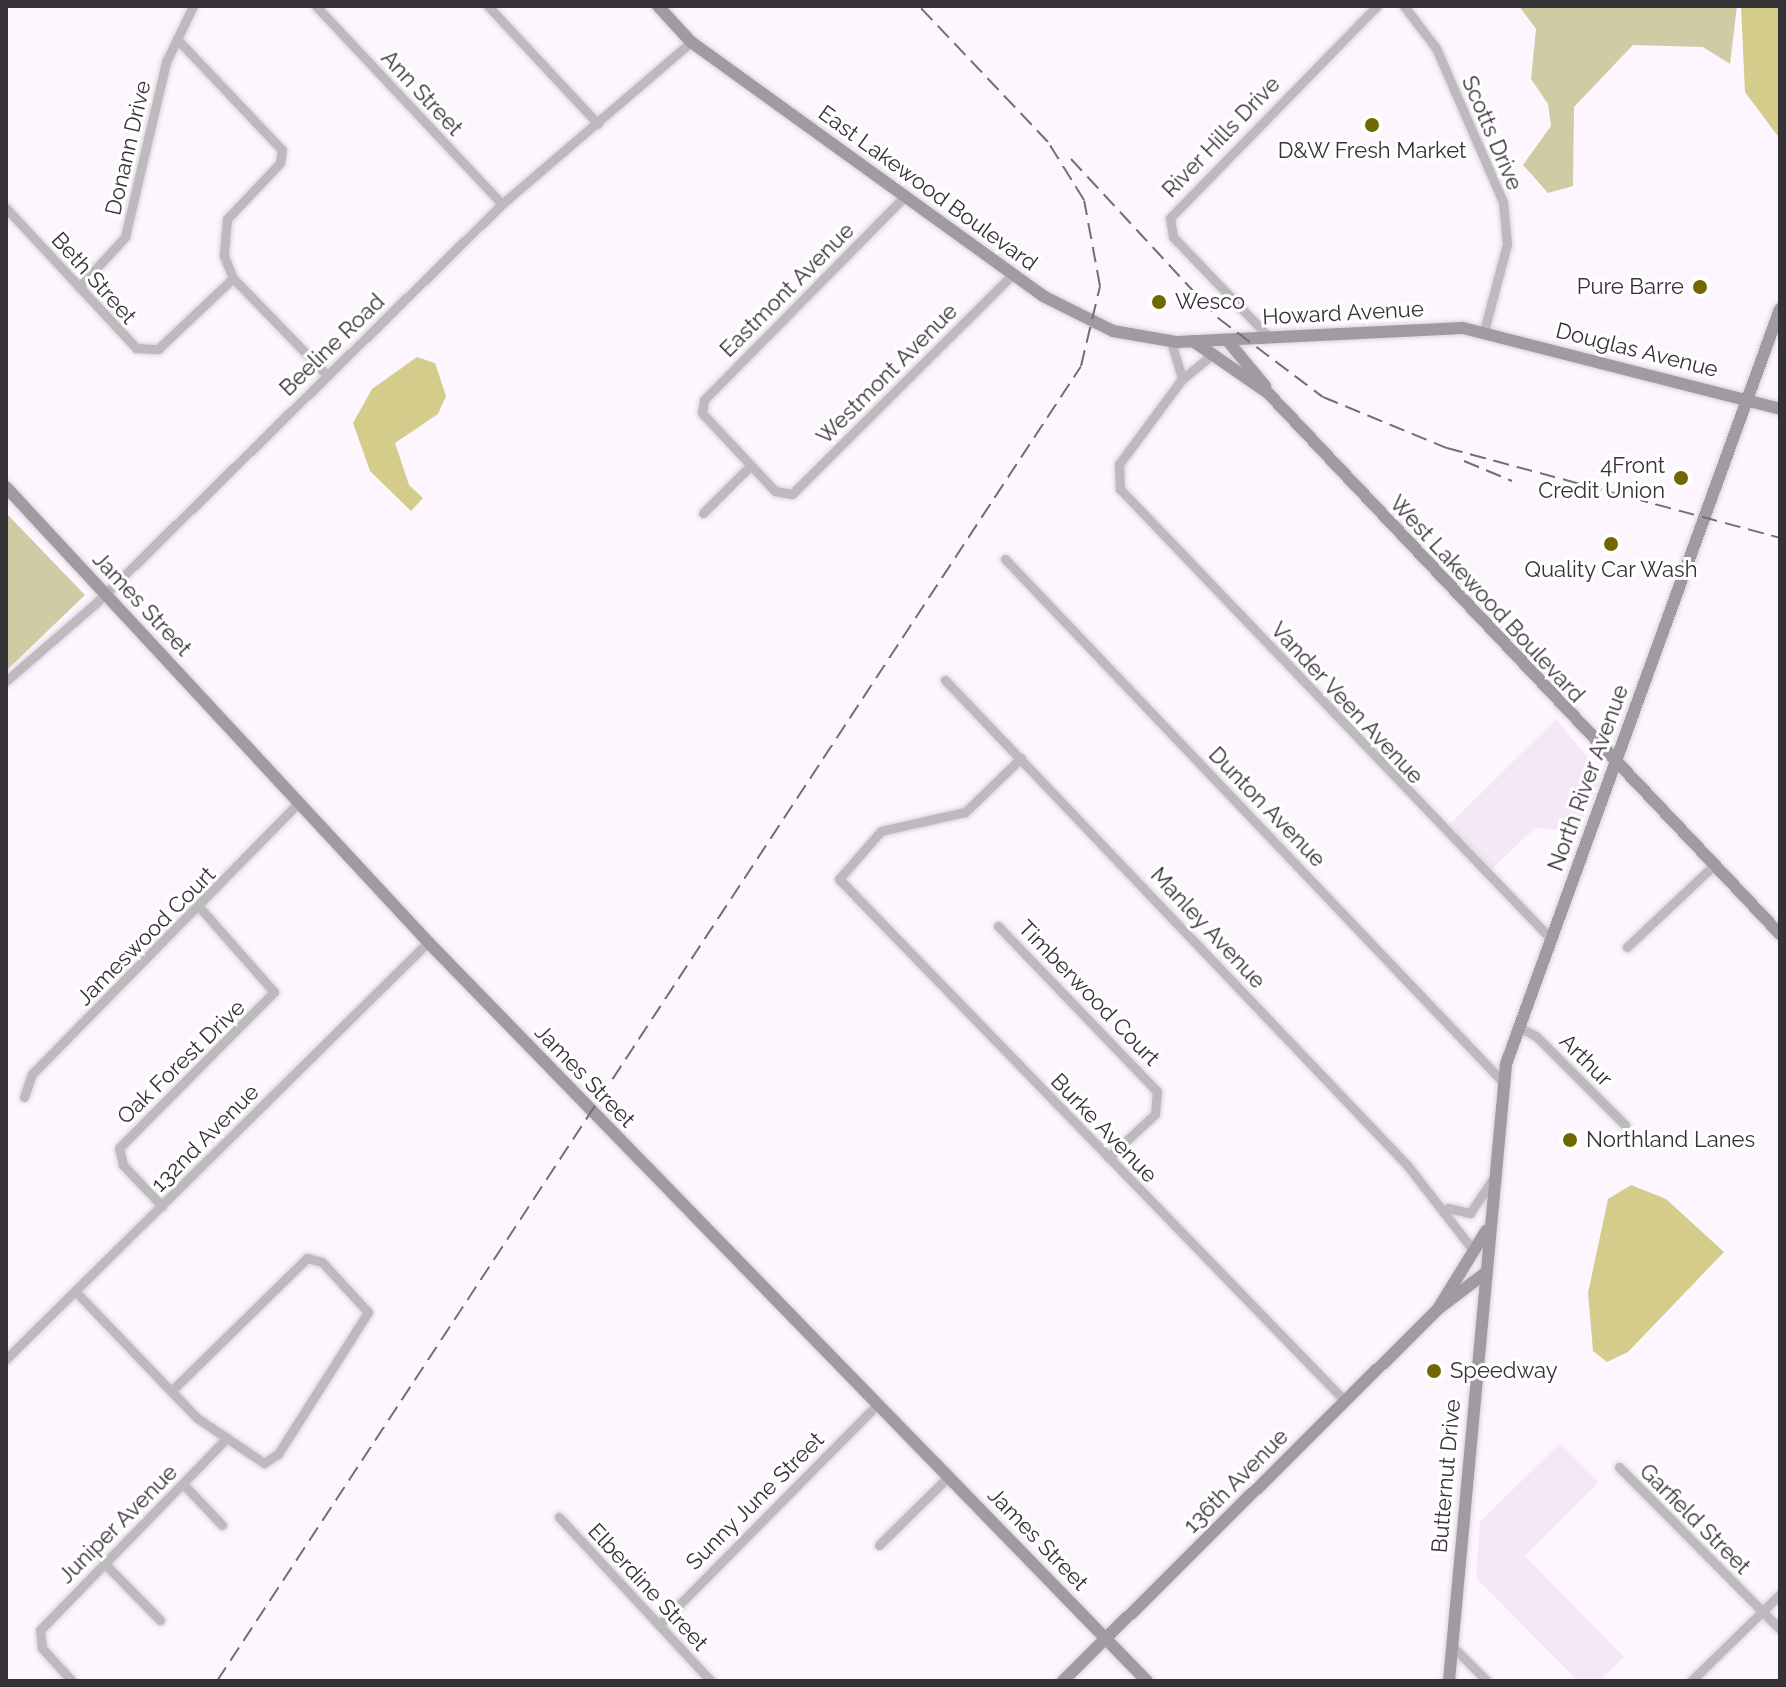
<!DOCTYPE html>
<html>
<head>
<meta charset="utf-8">
<style>
	body { margin:0 }
	#map { position:relative; width:1786px; height:1687px; overflow:hidden; background:#fef6ff; font-family:Raleway,sans-serif }
	div>[style] { position:absolute }
	.built>* { inset:0; background:#f4e7f6 }
	.green>* { inset:0; background:#cfcba4 }
	.water>* { inset:0; background:#d4cc8b }
	.roads { filter:drop-shadow(0 0 2px #dad3db) drop-shadow(0 0 2px #dad3db) }
	.street>* { height:9px; margin:-4.5px; padding:0 4.5px; transform-origin:4.5px; border-radius:4.5px; background:#bdbabe }
	.secondary>* { height:12px; margin:-6px; padding:0 6px; transform-origin:6px; border-radius:6px; background:#a09ba1 }
	.rail>* { height:2px; margin-top:-1px; transform-origin:0; background:repeating-linear-gradient(90deg,#736e73 0 16px,transparent 0 24px) }
	.dots>* { width:22px; height:22px; translate:-50% -50%; box-sizing:border-box; border:4px solid #fff; border-radius:50% }
	span { translate:-50% -50%; white-space:nowrap; text-align:center; line-height:1.15; -webkit-text-stroke:6px #fff; paint-order:stroke }
	.street-label { font-size:22px; color:#353235 }
	.poi-label { font-size:22px; color:#353235 }
	.right { translate:-100% -50%; text-align:right }
	.left { translate:0 -50%; text-align:left }
	.frame { position:absolute; inset:0; border:8px solid #353235; pointer-events:none }
</style>
</head>
<body>
<div id="map">
	<div class="built">
		<i style="clip-path:polygon(1556px 719px,1601px 774px,1573px 845px,1560px 830px,1535px 828px,1492px 869px,1449px 825px)"></i>
		<i style="clip-path:polygon(1560px 1443px,1599px 1482px,1525px 1556px,1624px 1657px,1600px 1681px,1578px 1681px,1476px 1578px,1480px 1522px)"></i>
	</div>
	<div class="green">
		<i style="clip-path:polygon(1519px 6px,1737px 6px,1730px 64px,1703px 47px,1633px 45px,1574px 107px,1573px 186px,1548px 193px,1523px 165px,1551px 126px,1548px 104px,1531px 79px,1536px 29px)"></i>
		<i style="clip-path:polygon(6px 513px,85px 595px,6px 671px)"></i>
	</div>
	<div class="water">
		<i style="clip-path:polygon(1741px 6px,1780px 6px,1780px 139px,1745px 92px)"></i>
		<i style="clip-path:polygon(417px 357px,435px 363px,446px 396px,438px 414px,395px 443px,409px 485px,423px 498px,411px 511px,370px 471px,353px 423px,372px 389px)"></i>
		<i style="clip-path:polygon(1631px 1185px,1666px 1199px,1724px 1252px,1628px 1352px,1607px 1362px,1593px 1351px,1588px 1293px,1608px 1199px)"></i>
	</div>
	<div class="roads">
		<div class="street">
			<i style="left:316px;top:6px;width:272px;rotate:46.8deg"></i>
			<i style="left:488px;top:6px;width:161px;rotate:47deg"></i>
			<i style="left:1404px;top:6px;width:53px;rotate:52.7deg"></i>
			<i style="left:1436px;top:48px;width:168px;rotate:66.5deg"></i>
			<i style="left:1503px;top:202px;width:42px;rotate:84.6deg"></i>
			<i style="left:1507px;top:244px;width:90px;rotate:104.8deg"></i>
			<i style="left:177px;top:39px;width:153px;rotate:46.6deg"></i>
			<i style="left:282px;top:150px;width:13px;rotate:99deg"></i>
			<i style="left:280px;top:163px;width:77px;rotate:133.4deg"></i>
			<i style="left:227px;top:219px;width:37px;rotate:95deg"></i>
			<i style="left:224px;top:256px;width:24px;rotate:68deg"></i>
			<i style="left:233px;top:278px;width:135px;rotate:45.9deg"></i>
			<i style="left:905px;top:196px;width:286px;rotate:134.6deg"></i>
			<i style="left:704px;top:400px;width:13px;rotate:99deg"></i>
			<i style="left:702px;top:413px;width:107px;rotate:46.9deg"></i>
			<i style="left:775px;top:491px;width:17px;rotate:10deg"></i>
			<i style="left:792px;top:494px;width:312px;rotate:-44.9deg"></i>
			<i style="left:6px;top:208px;width:191px;rotate:47.1deg"></i>
			<i style="left:136px;top:348px;width:22px;rotate:3deg"></i>
			<i style="left:158px;top:349px;width:103px;rotate:-43.4deg"></i>
			<i style="left:79px;top:287px;width:68px;rotate:-47.4deg"></i>
			<i style="left:125px;top:237px;width:180px;rotate:-76.8deg"></i>
			<i style="left:166px;top:62px;width:62px;rotate:-64.3deg"></i>
			<i style="left:1268px;top:336px;width:137px;rotate:-133.8deg"></i>
			<i style="left:1173px;top:237px;width:19px;rotate:-99deg"></i>
			<i style="left:1170px;top:218px;width:296px;rotate:-45.7deg"></i>
			<i style="left:1171px;top:342px;width:39px;rotate:73deg"></i>
			<i style="left:1213px;top:354px;width:40px;rotate:141deg"></i>
			<i style="left:1182px;top:379px;width:106px;rotate:126.5deg"></i>
			<i style="left:1119px;top:464px;width:25px;rotate:88deg"></i>
			<i style="left:1120px;top:489px;width:622px;rotate:46.24deg"></i>
			<i style="left:703px;top:513px;width:66px;rotate:-45deg"></i>
			<i style="left:1005px;top:559px;width:721px;rotate:46.41deg"></i>
			<i style="left:945px;top:680px;width:670px;rotate:46.39deg"></i>
			<i style="left:1407px;top:1165px;width:108px;rotate:52.2deg"></i>
			<i style="left:6px;top:681px;width:119px;rotate:-40.9deg"></i>
			<i style="left:96px;top:603px;width:569px;rotate:-44.5deg"></i>
			<i style="left:502px;top:204px;width:249px;rotate:-40.6deg"></i>
			<i style="left:1021px;top:758px;width:78px;rotate:136deg"></i>
			<i style="left:965px;top:812px;width:86px;rotate:167.3deg"></i>
			<i style="left:881px;top:831px;width:64px;rotate:131.2deg"></i>
			<i style="left:839px;top:879px;width:727px;rotate:45.89deg"></i>
			<i style="left:998px;top:926px;width:229px;rotate:46.1deg"></i>
			<i style="left:1157px;top:1091px;width:23px;rotate:95deg"></i>
			<i style="left:1155px;top:1114px;width:64px;rotate:136.9deg"></i>
			<i style="left:1627px;top:947px;width:118px;rotate:-43.3deg"></i>
			<i style="left:1517px;top:1026px;width:21px;rotate:28deg"></i>
			<i style="left:1536px;top:1036px;width:126px;rotate:45deg"></i>
			<i style="left:24px;top:1097px;width:24px;rotate:-71deg"></i>
			<i style="left:32px;top:1074px;width:380px;rotate:-45.5deg"></i>
			<i style="left:162px;top:1206px;width:57px;rotate:-133.6deg"></i>
			<i style="left:123px;top:1165px;width:17px;rotate:-103deg"></i>
			<i style="left:119px;top:1148px;width:220px;rotate:-45.2deg"></i>
			<i style="left:274px;top:992px;width:111px;rotate:-131.3deg"></i>
			<i style="left:1448px;top:1208px;width:23px;rotate:13deg"></i>
			<i style="left:1470px;top:1213px;width:40px;rotate:-56deg"></i>
			<i style="left:75px;top:1291px;width:139px;rotate:46.2deg"></i>
			<i style="left:171px;top:1391px;width:37px;rotate:46deg"></i>
			<i style="left:197px;top:1418px;width:81px;rotate:33.9deg"></i>
			<i style="left:264px;top:1463px;width:17px;rotate:-33deg"></i>
			<i style="left:278px;top:1454px;width:168px;rotate:-57.6deg"></i>
			<i style="left:368px;top:1312px;width:68px;rotate:-132.6deg"></i>
			<i style="left:322px;top:1262px;width:16px;rotate:-165deg"></i>
			<i style="left:307px;top:1258px;width:190px;rotate:135.6deg"></i>
			<i style="left:6px;top:1359px;width:593px;rotate:-44.66deg"></i>
			<i style="left:1619px;top:1467px;width:228px;rotate:45.2deg"></i>
			<i style="left:184px;top:1485px;width:55px;rotate:46.5deg"></i>
			<i style="left:559px;top:1517px;width:224px;rotate:47.2deg"></i>
			<i style="left:879px;top:1545px;width:98px;rotate:-44.6deg"></i>
			<i style="left:104px;top:1563px;width:80px;rotate:45.5deg"></i>
			<i style="left:659px;top:1625px;width:311px;rotate:-45.3deg"></i>
			<i style="left:1452px;top:1646px;width:49px;rotate:45deg"></i>
			<i style="left:72px;top:1681px;width:45px;rotate:-132.3deg"></i>
			<i style="left:42px;top:1648px;width:18px;rotate:-96deg"></i>
			<i style="left:40px;top:1630px;width:267px;rotate:-45.8deg"></i>
			<i style="left:1691px;top:1681px;width:124px;rotate:-44.3deg"></i>
		</div>
		<div class="secondary">
			<i style="left:658px;top:6px;width:49px;rotate:47.5deg"></i>
			<i style="left:691px;top:42px;width:434px;rotate:35.8deg"></i>
			<i style="left:1043px;top:296px;width:78px;rotate:26.6deg"></i>
			<i style="left:1113px;top:331px;width:65px;rotate:9.8deg"></i>
			<i style="left:1177px;top:342px;width:286px;rotate:-2.8deg"></i>
			<i style="left:1463px;top:328px;width:327px;rotate:14.3deg"></i>
			<i style="left:1227px;top:340px;width:60px;rotate:50.4deg"></i>
			<i style="left:1193px;top:341px;width:91px;rotate:34.7deg"></i>
			<i style="left:1268px;top:393px;width:745px;rotate:46.58deg"></i>
			<i style="left:6px;top:487px;width:621px;rotate:47.15deg"></i>
			<i style="left:428px;top:942px;width:1031px;rotate:45.79deg"></i>
			<i style="left:1438px;top:1309px;width:58px;rotate:-37.3deg"></i>
			<i style="left:1063px;top:1681px;width:528px;rotate:-44.77deg"></i>
			<i style="left:1438px;top:1309px;width:92px;rotate:-58.4deg"></i>
			<i style="left:1449px;top:1681px;width:620px;rotate:-84.72deg"></i>
			<i style="left:1506px;top:1064px;width:803px;rotate:-70.05deg"></i>
		</div>
	</div>
	<div class="rail">
		<i style="left:1071px;top:159px;width:217px;rotate:47.2deg"></i>
		<i style="left:1218px;top:318px;width:131px;rotate:37deg"></i>
		<i style="left:1323px;top:397px;width:134px;rotate:22.4deg"></i>
		<i style="left:1447px;top:448px;width:345px;rotate:15.1deg"></i>
		<i style="left:1464px;top:461px;width:52px;rotate:22.6deg"></i>
		<i style="left:217px;top:1681px;width:1573px;rotate:-56.69deg"></i>
		<i style="left:1081px;top:366px;width:82px;rotate:-76.6deg"></i>
		<i style="left:1100px;top:286px;width:87px;rotate:-100.5deg"></i>
		<i style="left:1084px;top:200px;width:68px;rotate:-121.8deg"></i>
		<i style="left:1048px;top:142px;width:187px;rotate:-133.5deg"></i>
	</div>
	<div class="dots">
		<i style="left:1372px;top:125px;background:#726800"></i>
		<i style="left:1700px;top:287px;background:#726800"></i>
		<i style="left:1159px;top:302px;background:#726800"></i>
		<i style="left:1681px;top:478px;background:#726800"></i>
		<i style="left:1611px;top:544px;background:#726800"></i>
		<i style="left:1570px;top:1140px;background:#726800"></i>
		<i style="left:1434px;top:1371px;background:#726800"></i>
	</div>
	<div class="street-label">
		<span style="left:422px;top:93px;rotate:47deg">Ann Street</span>
		<span style="left:1492px;top:133px;rotate:67deg">Scotts Drive</span>
		<span style="left:1221px;top:137px;rotate:-46deg">River Hills Drive</span>
		<span style="left:128px;top:148px;rotate:-77deg">Donann Drive</span>
		<span style="left:928px;top:188px;rotate:36deg">East Lakewood Boulevard</span>
		<span style="left:94px;top:278px;rotate:48deg">Beth Street</span>
		<span style="left:787px;top:290px;rotate:-45deg">Eastmont Avenue</span>
		<span style="left:1343px;top:313px;rotate:-3deg">Howard Avenue</span>
		<span style="left:332px;top:345px;rotate:-44deg">Beeline Road</span>
		<span style="left:1637px;top:350px;rotate:14deg">Douglas Avenue</span>
		<span style="left:887px;top:374px;rotate:-45deg">Westmont Avenue</span>
		<span style="left:1487px;top:599px;rotate:47deg">West Lakewood Boulevard</span>
		<span style="left:142px;top:604px;rotate:47deg">James Street</span>
		<span style="left:1347px;top:703px;rotate:47deg">Vander Veen Avenue</span>
		<span style="left:1588px;top:778px;rotate:-70deg">North River Avenue</span>
		<span style="left:1267px;top:807px;rotate:46deg">Dunton Avenue</span>
		<span style="left:1208px;top:928px;rotate:47deg">Manley Avenue</span>
		<span style="left:146px;top:936px;rotate:-45deg">Jameswood Court</span>
		<span style="left:1089px;top:993px;rotate:46deg">Timberwood Court</span>
		<span style="left:1586px;top:1060px;rotate:45deg">Arthur</span>
		<span style="left:181px;top:1062px;rotate:-44deg">Oak Forest Drive</span>
		<span style="left:585px;top:1076px;rotate:46deg">James Street</span>
		<span style="left:1104px;top:1128px;rotate:46deg">Burke Avenue</span>
		<span style="left:205px;top:1138px;rotate:-45deg">132nd Avenue</span>
		<span style="left:1446px;top:1476px;rotate:-85deg">Butternut Drive</span>
		<span style="left:1236px;top:1481px;rotate:-45deg">136th Avenue</span>
		<span style="left:755px;top:1501px;rotate:-45deg">Sunny June Street</span>
		<span style="left:1695px;top:1519px;rotate:45deg">Garfield Street</span>
		<span style="left:118px;top:1524px;rotate:-45deg">Juniper Avenue</span>
		<span style="left:1038px;top:1539px;rotate:46deg">James Street</span>
		<span style="left:648px;top:1587px;rotate:47deg">Elberdine Street</span>
	</div>
	<div class="poi-label">
		<span style="left:1372px;top:151px">D&amp;W Fresh Market</span>
		<span class="right" style="left:1684px;top:287px">Pure Barre</span>
		<span class="left" style="left:1175px;top:302px">Wesco</span>
		<span class="right" style="left:1665px;top:478px">4Front<br>Credit Union</span>
		<span style="left:1611px;top:570px">Quality Car Wash</span>
		<span class="left" style="left:1586px;top:1140px">Northland Lanes</span>
		<span class="left" style="left:1450px;top:1371px">Speedway</span>
	</div>
	<div class="frame"></div>
</div>
</body>
</html>
